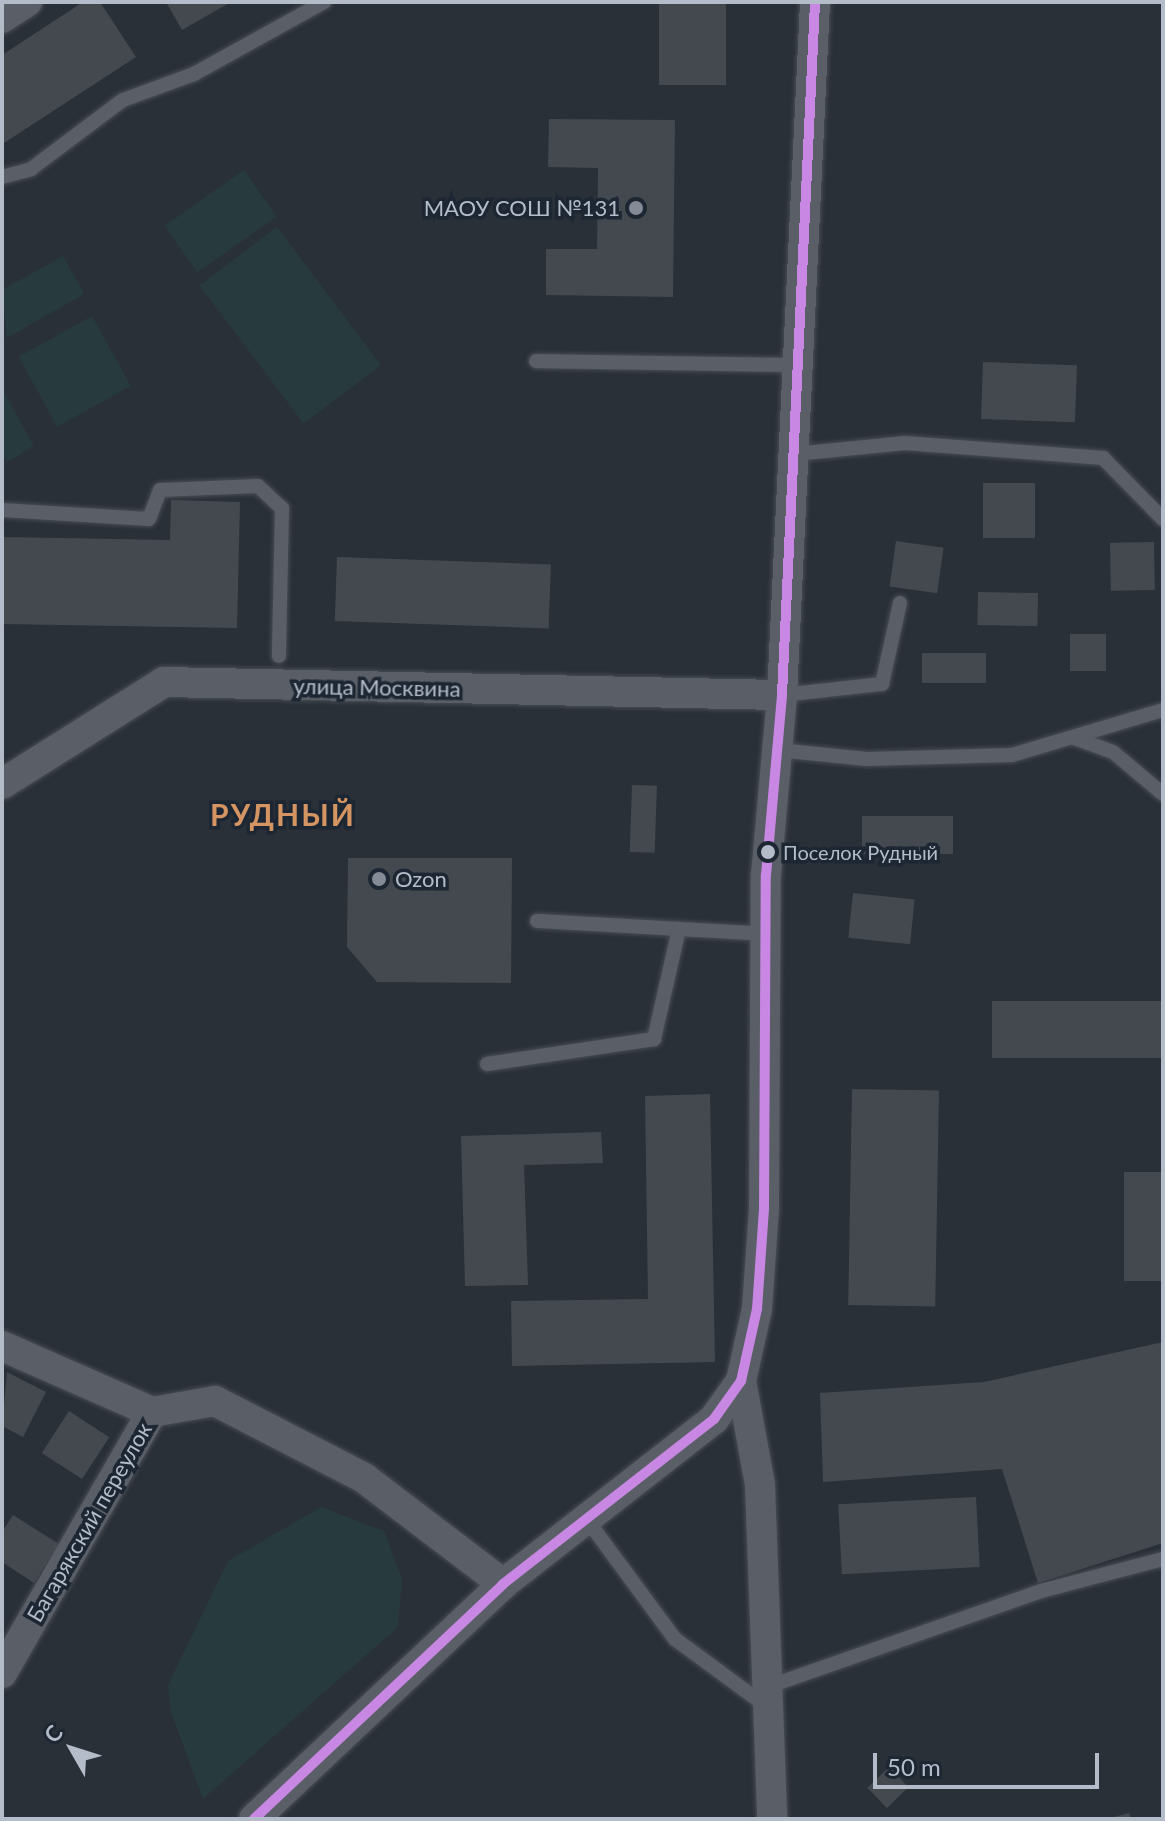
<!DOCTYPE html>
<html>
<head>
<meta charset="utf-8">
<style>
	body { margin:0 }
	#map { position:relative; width:1165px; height:1821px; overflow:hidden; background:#2a3038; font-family:Lato,sans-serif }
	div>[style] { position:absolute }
	.green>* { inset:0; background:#273a3e; transform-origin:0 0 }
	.building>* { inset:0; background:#444950; transform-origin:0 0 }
	.roads { filter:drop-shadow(0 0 2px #484c53) drop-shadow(0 0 2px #484c53) }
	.lane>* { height:14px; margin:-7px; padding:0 7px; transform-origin:7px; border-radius:7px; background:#5a5e66 }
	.street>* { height:30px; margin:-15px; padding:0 15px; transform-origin:15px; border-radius:15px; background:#5a5e66 }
	.bus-1>* { height:10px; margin:-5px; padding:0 5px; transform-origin:5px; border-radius:5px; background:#c787e3 }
	.dots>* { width:22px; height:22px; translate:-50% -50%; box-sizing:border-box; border:4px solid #1d2633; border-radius:50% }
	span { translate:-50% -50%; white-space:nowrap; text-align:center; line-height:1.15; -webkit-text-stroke:7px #1d2633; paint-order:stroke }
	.bus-label { font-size:20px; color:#b4bcc9 }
	.left { translate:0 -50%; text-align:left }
	.poi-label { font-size:22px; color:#b4bcc9 }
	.right { translate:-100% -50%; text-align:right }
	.street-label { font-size:22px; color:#b4bcc9 }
	.district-label { font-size:30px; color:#d59563; font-weight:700; letter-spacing:2px }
	.frame { position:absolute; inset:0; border:4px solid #b4bcc9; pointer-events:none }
	.north { position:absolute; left:32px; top:1709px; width:80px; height:80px; -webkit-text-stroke:6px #1d2633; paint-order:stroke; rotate:309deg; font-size:22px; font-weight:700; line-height:32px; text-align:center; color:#b4bcc9 }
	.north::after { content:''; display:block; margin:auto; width:28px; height:36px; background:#b4bcc9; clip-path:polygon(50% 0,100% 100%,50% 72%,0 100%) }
	.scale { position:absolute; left:873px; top:1753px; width:226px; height:36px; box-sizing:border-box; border:4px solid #b4bcc9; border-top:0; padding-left:10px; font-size:24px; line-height:28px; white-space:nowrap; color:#b4bcc9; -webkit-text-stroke:6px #1d2633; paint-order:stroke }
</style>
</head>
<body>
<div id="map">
	<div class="green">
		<i style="left:244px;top:170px;width:57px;height:97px;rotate:55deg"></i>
		<i style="left:277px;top:227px;width:173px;height:97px;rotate:53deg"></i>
		<i style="clip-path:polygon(63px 256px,84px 294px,7px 338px,2px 290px)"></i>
		<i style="left:92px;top:316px;width:80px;height:84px;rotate:61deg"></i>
		<i style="clip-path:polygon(2px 389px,34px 446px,7px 462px,2px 454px)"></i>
		<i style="clip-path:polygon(321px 1507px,384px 1531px,402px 1579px,398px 1627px,203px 1799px,170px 1709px,168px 1685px,228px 1561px)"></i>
	</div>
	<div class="building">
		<i style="clip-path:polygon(83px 2px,100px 2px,136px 57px,4px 143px,2px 55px)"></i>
		<i style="clip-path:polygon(166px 2px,231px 2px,182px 30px)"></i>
		<i style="left:659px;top:2px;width:67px;height:83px"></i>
		<i style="clip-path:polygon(549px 119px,675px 120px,673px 297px,546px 295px,546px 249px,597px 249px,598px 168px,548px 167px)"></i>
		<i style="left:983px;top:362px;width:94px;height:57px;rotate:2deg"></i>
		<i style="left:1035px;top:483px;width:55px;height:52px;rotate:90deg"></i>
		<i style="clip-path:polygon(171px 500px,240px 502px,237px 628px,2px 624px,2px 537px,170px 540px)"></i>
		<i style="left:896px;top:541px;width:48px;height:46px;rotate:8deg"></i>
		<i style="left:1154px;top:542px;width:48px;height:44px;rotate:89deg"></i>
		<i style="left:337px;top:557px;width:214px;height:64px;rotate:2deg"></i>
		<i style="left:978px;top:592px;width:60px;height:33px;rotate:1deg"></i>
		<i style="left:1070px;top:634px;width:36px;height:37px"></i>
		<i style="left:922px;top:653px;width:64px;height:30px"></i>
		<i style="left:632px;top:785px;width:25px;height:67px;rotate:2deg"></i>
		<i style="left:862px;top:816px;width:91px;height:38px"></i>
		<i style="clip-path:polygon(348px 858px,512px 858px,511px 983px,377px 982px,347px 947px)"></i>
		<i style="left:853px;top:893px;width:62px;height:45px;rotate:6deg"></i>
		<i style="left:1163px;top:1001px;width:57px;height:171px;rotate:90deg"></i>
		<i style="left:852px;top:1089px;width:87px;height:216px;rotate:1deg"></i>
		<i style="clip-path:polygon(710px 1094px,715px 1362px,512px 1366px,511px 1301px,648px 1299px,645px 1096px)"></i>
		<i style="clip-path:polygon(601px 1132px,603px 1163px,524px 1165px,528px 1285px,465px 1286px,461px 1136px)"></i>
		<i style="left:1124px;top:1172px;width:39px;height:109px"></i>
		<i style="clip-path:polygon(1163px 1342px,1163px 1543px,1038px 1583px,1002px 1469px,823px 1482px,820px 1393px,984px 1382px)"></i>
		<i style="clip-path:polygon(7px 1372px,46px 1392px,23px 1437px,2px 1426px)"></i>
		<i style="left:69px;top:1411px;width:48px;height:50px;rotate:33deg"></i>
		<i style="left:976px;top:1497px;width:70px;height:138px;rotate:87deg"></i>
		<i style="clip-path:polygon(13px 1515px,59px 1544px,34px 1583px,2px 1562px,2px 1532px)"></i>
		<i style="left:889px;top:1767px;width:28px;height:30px;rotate:46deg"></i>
		<i style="clip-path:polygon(1129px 1813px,1131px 1819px,1110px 1819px,1110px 1818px)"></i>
	</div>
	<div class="roads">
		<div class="lane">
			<i style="left:2px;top:177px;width:30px;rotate:-15deg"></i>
			<i style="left:31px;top:169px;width:115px;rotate:-36.9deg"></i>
			<i style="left:123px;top:100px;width:76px;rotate:-20.1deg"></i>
			<i style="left:194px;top:74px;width:149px;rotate:-29deg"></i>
			<i style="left:536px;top:361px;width:263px;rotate:0.9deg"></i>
			<i style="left:795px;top:454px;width:111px;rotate:-5.7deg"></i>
			<i style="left:905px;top:443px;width:199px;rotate:4.3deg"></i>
			<i style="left:1103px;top:458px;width:86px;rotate:45.5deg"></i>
			<i style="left:2px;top:510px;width:147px;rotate:3.5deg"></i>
			<i style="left:149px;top:519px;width:31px;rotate:-69deg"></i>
			<i style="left:160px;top:490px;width:98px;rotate:-2.3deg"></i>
			<i style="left:258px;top:486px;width:33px;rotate:43deg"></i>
			<i style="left:282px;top:508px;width:148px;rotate:91.2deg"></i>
			<i style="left:782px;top:695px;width:101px;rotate:-6.3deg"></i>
			<i style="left:882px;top:684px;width:83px;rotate:-77.5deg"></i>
			<i style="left:1074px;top:738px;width:41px;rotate:19.7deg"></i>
			<i style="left:1113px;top:752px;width:65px;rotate:40deg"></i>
			<i style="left:778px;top:750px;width:89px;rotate:5.8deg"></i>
			<i style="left:867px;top:759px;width:145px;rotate:-1.6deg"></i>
			<i style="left:1012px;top:755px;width:158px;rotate:-16.6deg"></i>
			<i style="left:537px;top:921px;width:229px;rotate:3.2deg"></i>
			<i style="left:487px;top:1064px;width:169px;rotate:-8.5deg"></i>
			<i style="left:654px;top:1039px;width:113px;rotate:-77.2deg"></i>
			<i style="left:585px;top:1517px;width:152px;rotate:53.6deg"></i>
			<i style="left:675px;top:1639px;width:112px;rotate:36.3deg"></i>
			<i style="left:770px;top:1686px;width:287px;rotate:-19.3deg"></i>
			<i style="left:1041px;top:1591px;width:126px;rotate:-14.7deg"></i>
		</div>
		<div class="street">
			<i style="left:2px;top:18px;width:30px;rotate:-33deg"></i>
			<i style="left:2px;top:784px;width:191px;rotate:-32.2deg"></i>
			<i style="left:164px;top:682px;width:618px;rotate:1.21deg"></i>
			<i style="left:2px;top:1346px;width:164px;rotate:23.7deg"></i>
			<i style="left:152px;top:1412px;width:64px;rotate:-9.9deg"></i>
			<i style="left:215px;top:1401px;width:168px;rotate:27.3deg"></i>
			<i style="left:364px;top:1478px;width:175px;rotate:37.3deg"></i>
			<i style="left:741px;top:1381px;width:106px;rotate:79.6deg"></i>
			<i style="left:760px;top:1485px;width:334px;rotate:87.9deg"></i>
			<i style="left:2px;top:1673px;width:301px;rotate:-60.1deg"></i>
			<i style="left:254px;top:1819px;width:342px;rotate:-43.3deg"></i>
			<i style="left:503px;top:1584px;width:268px;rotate:-38deg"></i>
			<i style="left:714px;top:1419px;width:47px;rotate:-54.6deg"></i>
			<i style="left:741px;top:1381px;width:74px;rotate:-77.5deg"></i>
			<i style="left:757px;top:1309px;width:101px;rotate:-86deg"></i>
			<i style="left:764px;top:1208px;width:333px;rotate:-89.7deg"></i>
			<i style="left:766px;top:875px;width:181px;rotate:-84.9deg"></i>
			<i style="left:782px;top:695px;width:694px;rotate:-87.27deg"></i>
		</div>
	</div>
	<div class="bus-1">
		<i style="left:254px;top:1819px;width:342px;rotate:-43.3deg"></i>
		<i style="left:503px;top:1584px;width:268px;rotate:-38deg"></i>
		<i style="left:714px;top:1419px;width:47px;rotate:-54.6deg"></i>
		<i style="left:741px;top:1381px;width:74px;rotate:-77.5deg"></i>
		<i style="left:757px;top:1309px;width:101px;rotate:-86deg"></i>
		<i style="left:764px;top:1208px;width:333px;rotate:-89.7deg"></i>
		<i style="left:766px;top:875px;width:181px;rotate:-84.9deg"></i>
		<i style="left:782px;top:695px;width:694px;rotate:-87.27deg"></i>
	</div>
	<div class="dots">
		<i style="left:636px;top:208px;background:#848b96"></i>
		<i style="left:768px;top:852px;background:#b4bcc9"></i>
		<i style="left:379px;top:879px;background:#848b96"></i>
	</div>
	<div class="bus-label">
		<span class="left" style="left:783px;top:852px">Поселок Рудный</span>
	</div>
	<div class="poi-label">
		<span class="right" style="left:620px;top:208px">МАОУ СОШ №131</span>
		<span class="left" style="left:395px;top:879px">Ozon</span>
	</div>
	<div class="street-label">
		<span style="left:377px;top:687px;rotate:1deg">улица Москвина</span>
		<span style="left:89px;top:1522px;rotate:-60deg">Багарякский переулок</span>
	</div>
	<div class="district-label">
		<span style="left:283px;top:814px">РУДНЫЙ</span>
	</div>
	<div class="frame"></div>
	<div class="north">С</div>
	<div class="scale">50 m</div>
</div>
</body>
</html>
